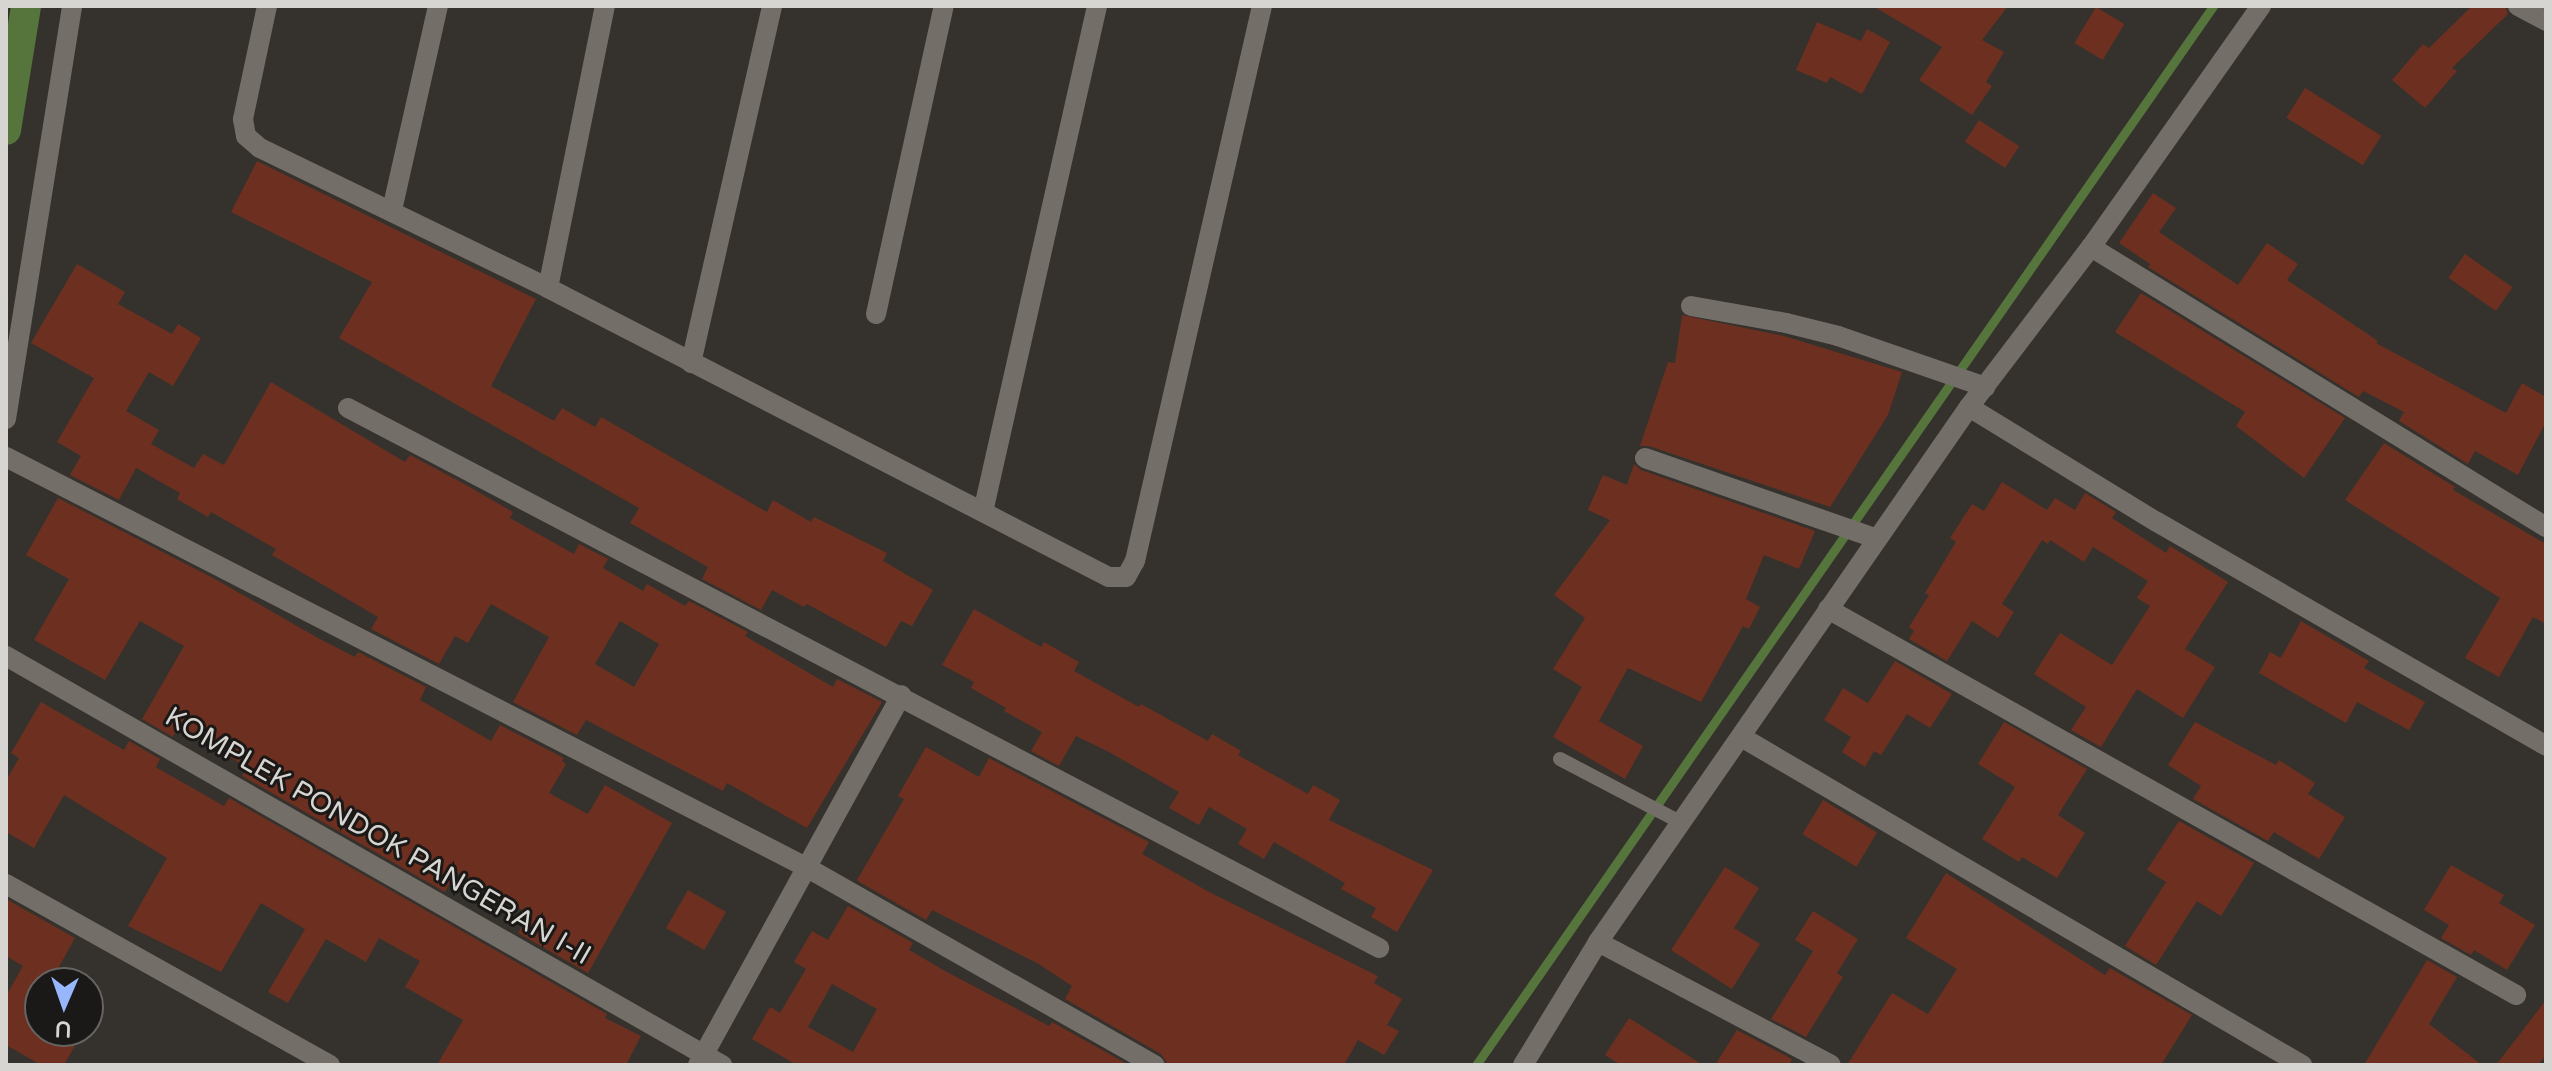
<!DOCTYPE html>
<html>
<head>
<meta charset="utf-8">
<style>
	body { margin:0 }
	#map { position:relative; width:2552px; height:1071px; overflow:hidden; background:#35312c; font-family:"Varela Round",sans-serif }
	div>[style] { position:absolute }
	.stream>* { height:9px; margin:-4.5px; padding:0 4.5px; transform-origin:4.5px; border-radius:4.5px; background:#55753c }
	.canal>* { height:30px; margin:-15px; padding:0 15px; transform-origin:15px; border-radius:15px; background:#55753c }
	.building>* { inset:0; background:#6d3020; transform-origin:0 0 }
	.service>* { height:14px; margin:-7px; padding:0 7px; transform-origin:7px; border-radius:7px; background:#746e69 }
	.minor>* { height:20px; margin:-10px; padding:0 10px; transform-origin:10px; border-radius:10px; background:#746e69 }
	span { translate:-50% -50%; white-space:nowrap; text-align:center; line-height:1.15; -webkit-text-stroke:6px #1b1917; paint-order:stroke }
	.street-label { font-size:28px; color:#d7d5d2 }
	.frame { position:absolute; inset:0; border:8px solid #d7d5d2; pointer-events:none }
	.north { position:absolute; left:24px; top:967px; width:80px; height:80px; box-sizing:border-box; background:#1b1917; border:2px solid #666462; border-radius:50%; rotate:182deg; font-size:22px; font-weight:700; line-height:32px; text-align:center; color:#d7d5d2 }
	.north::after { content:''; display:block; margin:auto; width:28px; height:36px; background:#97b6fd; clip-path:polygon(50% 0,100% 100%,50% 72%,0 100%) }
</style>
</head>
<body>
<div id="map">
	<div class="stream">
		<i style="left:1476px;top:1065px;width:1290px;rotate:-55.16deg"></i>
	</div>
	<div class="canal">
		<i style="left:6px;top:130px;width:126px;rotate:-80.8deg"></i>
	</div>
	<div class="building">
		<i style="clip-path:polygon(1873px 6px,2008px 6px,1982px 40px,2004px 52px,1986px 82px,1992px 86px,1972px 115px,1919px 80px,1942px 47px)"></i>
		<i style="clip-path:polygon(2472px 6px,2505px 6px,2508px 14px,2452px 68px,2457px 71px,2425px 108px,2392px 80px,2423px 44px,2429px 48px)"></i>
		<i style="left:2096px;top:7px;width:33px;height:42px;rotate:31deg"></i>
		<i style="clip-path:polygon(1817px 22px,1861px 41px,1867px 29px,1890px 42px,1862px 94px,1830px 77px,1827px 83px,1796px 70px)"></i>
		<i style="left:2305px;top:88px;width:90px;height:35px;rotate:32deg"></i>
		<i style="left:1979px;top:120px;width:48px;height:26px;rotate:33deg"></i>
		<i style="clip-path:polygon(257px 161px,536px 299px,491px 386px,554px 421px,562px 408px,595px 427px,601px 417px,767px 512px,773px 500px,811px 522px,814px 517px,887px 553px,883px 561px,933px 590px,912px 626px,901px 621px,886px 647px,807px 604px,804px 607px,772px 590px,761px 610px,702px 579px,708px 567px,630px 523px,639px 508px,339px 338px,372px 282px,231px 212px)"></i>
		<i style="clip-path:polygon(2153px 193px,2176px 208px,2159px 232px,2238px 285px,2267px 243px,2298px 264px,2287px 280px,2378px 341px,2376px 343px,2506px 413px,2522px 383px,2546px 397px,2546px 422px,2518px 475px,2475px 451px,2468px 464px,2399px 421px,2404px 412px,2363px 391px,2359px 397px,2148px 267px,2150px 264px,2119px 243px)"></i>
		<i style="left:2465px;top:254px;width:58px;height:29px;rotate:35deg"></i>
		<i style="clip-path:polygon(evenodd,77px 264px,125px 292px,118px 304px,172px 334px,178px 324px,201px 338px,173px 386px,149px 372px,126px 411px,159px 430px,151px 444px,194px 468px,203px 454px,224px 465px,271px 382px,405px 462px,410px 455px,459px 481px,513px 512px,510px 518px,574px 554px,579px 544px,608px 559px,603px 568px,643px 591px,647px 584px,685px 606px,689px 601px,748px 632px,745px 636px,833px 687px,837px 679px,882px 702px,807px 828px,727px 783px,723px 791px,586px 720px,577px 735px,513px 702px,549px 637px,491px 604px,468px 643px,455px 636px,439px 664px,371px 629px,378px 617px,272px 555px,276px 549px,211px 512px,208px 517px,177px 499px,180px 493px,136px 468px,119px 500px,70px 475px,81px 456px,57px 442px,94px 378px,31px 343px,77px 264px,620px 621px,659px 644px,634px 687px,595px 664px,620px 621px)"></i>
		<i style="clip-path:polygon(2141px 293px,2345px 418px,2304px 478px,2236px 426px,2245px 412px,2115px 332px)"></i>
		<i style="clip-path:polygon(1682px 315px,1784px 336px,1902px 372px,1888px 415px,1830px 507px,1649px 446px,1640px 446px,1668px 362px,1675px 363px)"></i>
		<i style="clip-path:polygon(2384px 443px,2455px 487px,2453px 490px,2546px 544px,2546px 624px,2533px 617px,2499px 677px,2465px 658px,2500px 598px,2345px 500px)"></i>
		<i style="clip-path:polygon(1634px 464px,1641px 470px,1815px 531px,1799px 569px,1764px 555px,1746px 599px,1760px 607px,1749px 629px,1743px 626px,1701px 702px,1628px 668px,1599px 721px,1643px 746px,1625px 779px,1553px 737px,1582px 687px,1553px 669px,1585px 618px,1554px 595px,1610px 520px,1588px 510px,1603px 475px,1627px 485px)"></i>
		<i style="clip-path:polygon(2002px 482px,2047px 510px,2055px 498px,2075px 510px,2085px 493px,2116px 512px,2112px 518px,2166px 553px,2170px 546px,2228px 582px,2185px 649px,2215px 667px,2183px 718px,2137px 689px,2101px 747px,2071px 730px,2086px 707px,2034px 674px,2060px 633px,2112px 665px,2150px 606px,2137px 598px,2148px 581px,2093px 547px,2084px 562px,2050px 540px,2048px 544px,2042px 540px,2002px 604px,2014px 612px,1998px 638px,1972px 621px,1947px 661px,1909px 639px,1914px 631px,1909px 627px,1929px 595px,1925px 593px,1956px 542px,1950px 538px,1972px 504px,1984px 511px)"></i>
		<i style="clip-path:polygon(58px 498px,215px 579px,318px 638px,355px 657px,358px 652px,426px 687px,420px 700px,491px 741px,500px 725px,564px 758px,562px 761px,566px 764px,549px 793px,588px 814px,605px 785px,672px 823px,588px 973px,518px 933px,529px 914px,456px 872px,445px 892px,242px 776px,247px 767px,198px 739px,178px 728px,173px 737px,142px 719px,184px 646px,140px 621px,105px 680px,34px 640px,69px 579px,26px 555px)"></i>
		<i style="clip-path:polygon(974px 609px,1041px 647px,1044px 642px,1079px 662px,1074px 671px,1139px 707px,1141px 704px,1208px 741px,1212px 734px,1241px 751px,1238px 755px,1308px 794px,1313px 785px,1340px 800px,1329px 820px,1433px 870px,1397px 932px,1371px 917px,1376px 908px,1341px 889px,1345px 883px,1274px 842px,1264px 859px,1238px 844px,1247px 829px,1209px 807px,1199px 825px,1169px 808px,1179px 792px,1109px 752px,1076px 736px,1059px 766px,1031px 751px,1042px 732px,1004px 711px,1006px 708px,971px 688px,974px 682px,942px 665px)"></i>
		<i style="clip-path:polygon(2301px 621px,2369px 661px,2364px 668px,2425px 702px,2409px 730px,2357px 702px,2346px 723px,2259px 673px,2270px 652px,2281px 658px)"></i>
		<i style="clip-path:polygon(1895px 661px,1952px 694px,1930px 728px,1907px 714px,1881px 755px,1874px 751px,1865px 767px,1842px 752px,1851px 737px,1824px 720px,1843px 688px,1868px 703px)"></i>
		<i style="clip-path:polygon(41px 702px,124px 750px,129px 741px,160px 759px,156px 767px,159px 769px,224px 806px,229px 798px,607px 1014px,605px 1018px,641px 1036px,626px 1065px,437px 1065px,463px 1020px,405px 987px,420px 961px,379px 938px,366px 962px,326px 939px,288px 1003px,268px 992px,305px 929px,261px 903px,221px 972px,128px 926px,167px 858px,64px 795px,34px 848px,6px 832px,6px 781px,19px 758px,11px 753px)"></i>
		<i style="clip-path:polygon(2004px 722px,2087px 769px,2058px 815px,2085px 833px,2057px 878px,2022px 857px,2019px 862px,1982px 839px,2015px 787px,1978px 764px)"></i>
		<i style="clip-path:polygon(2195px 722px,2276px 765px,2279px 760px,2315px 783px,2308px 794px,2345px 817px,2319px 859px,2274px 832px,2268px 841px,2193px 799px,2201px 786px,2168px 765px)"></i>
		<i style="clip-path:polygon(926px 747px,979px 777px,989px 758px,1149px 842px,1142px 854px,1211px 893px,1378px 976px,1374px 983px,1402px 999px,1387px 1025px,1399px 1031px,1384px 1055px,1358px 1040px,1344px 1065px,1168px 1065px,1161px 1054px,1065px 999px,1072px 986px,1037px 963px,932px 910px,926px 920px,861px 883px,857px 880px,904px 799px,898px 796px)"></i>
		<i style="left:1823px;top:800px;width:63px;height:40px;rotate:31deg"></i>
		<i style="clip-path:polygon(2179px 821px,2254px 863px,2221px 916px,2197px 901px,2156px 965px,2125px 946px,2166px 882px,2147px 870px)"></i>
		<i style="clip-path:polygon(2451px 865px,2504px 895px,2499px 903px,2535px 925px,2507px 970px,2474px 950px,2471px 955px,2441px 938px,2449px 925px,2424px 910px)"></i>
		<i style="clip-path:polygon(1725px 867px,1759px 888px,1734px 928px,1760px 944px,1732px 989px,1671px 950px)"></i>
		<i style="clip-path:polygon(1946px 873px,2105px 975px,2110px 968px,2192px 1015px,2161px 1065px,1847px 1065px,1892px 993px,1928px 1014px,1957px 969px,1906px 938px)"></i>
		<i style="left:688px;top:890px;width:44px;height:44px;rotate:30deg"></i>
		<i style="clip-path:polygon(6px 899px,75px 938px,50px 983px,40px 983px,40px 1031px,83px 1031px,64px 1065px,41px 1065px,6px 1045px,6px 996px,23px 966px,6px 956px)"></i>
		<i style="clip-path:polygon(evenodd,848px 906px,913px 943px,909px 950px,945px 971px,1049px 1026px,1052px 1022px,1129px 1065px,797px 1065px,752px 1039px,770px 1007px,780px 1013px,806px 969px,794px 962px,812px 931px,828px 940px,848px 906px,832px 984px,877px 1009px,853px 1052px,808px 1027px,832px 984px)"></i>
		<i style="clip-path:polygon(1813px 911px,1858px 939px,1837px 973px,1843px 977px,1806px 1037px,1771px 1019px,1813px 951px,1795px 940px)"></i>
		<i style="clip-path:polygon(2427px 960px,2457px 977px,2429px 1024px,2482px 1065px,2364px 1065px)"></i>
		<i style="clip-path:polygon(2546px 1000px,2546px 1055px,2538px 1065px,2496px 1065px)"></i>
		<i style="clip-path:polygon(1629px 1018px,1703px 1065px,1621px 1065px,1605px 1055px)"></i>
		<i style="clip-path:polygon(1737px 1030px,1792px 1059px,1789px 1065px,1715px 1065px)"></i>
	</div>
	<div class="service">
		<i style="left:1560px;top:759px;width:138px;rotate:27.7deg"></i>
	</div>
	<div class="minor">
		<i style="left:267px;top:6px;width:116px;rotate:102deg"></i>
		<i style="left:243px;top:119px;width:17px;rotate:80deg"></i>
		<i style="left:246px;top:136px;width:18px;rotate:41deg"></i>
		<i style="left:260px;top:148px;width:320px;rotate:25.9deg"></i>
		<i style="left:548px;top:288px;width:631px;rotate:27.26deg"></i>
		<i style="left:1109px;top:577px;width:17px"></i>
		<i style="left:1126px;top:577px;width:18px;rotate:-61deg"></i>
		<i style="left:1135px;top:561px;width:569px;rotate:-77.11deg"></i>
		<i style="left:2518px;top:6px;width:32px;rotate:28deg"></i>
		<i style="left:392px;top:210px;width:209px;rotate:-77.3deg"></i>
		<i style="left:2091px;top:247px;width:534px;rotate:31.61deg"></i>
		<i style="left:548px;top:288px;width:288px;rotate:-78.6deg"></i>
		<i style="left:1691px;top:306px;width:97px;rotate:10.1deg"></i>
		<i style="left:1786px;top:323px;width:54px;rotate:14deg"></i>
		<i style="left:1838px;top:336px;width:156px;rotate:19.1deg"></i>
		<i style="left:876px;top:314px;width:315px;rotate:-77.6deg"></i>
		<i style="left:691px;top:363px;width:366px;rotate:-77.2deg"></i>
		<i style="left:1969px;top:407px;width:220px;rotate:31.5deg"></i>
		<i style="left:2157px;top:522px;width:449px;rotate:29.9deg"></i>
		<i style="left:348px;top:408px;width:1164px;rotate:27.64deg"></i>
		<i style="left:6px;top:419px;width:418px;rotate:-80.9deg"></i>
		<i style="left:6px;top:457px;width:899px;rotate:27.14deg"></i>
		<i style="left:806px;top:867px;width:401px;rotate:29.6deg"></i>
		<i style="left:1645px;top:458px;width:246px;rotate:19.2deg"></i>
		<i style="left:983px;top:512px;width:519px;rotate:-77.3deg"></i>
		<i style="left:1828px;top:609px;width:789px;rotate:29.29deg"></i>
		<i style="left:6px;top:656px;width:825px;rotate:29.74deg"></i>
		<i style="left:1743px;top:738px;width:648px;rotate:30.33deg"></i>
		<i style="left:6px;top:884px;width:371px;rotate:29.2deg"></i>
		<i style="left:1598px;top:942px;width:263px;rotate:27.8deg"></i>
		<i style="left:698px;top:1065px;width:422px;rotate:-61.2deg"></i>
		<i style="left:1523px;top:1065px;width:144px;rotate:-58.6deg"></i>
		<i style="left:1598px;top:942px;width:651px;rotate:-55.26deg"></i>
		<i style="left:1969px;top:407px;width:201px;rotate:-52.7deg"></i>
		<i style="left:2091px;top:247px;width:295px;rotate:-54.8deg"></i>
	</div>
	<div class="street-label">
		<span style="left:378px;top:836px;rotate:30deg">KOMPLEK PONDOK PANGERAN I-II</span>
	</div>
	<div class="frame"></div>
	<div class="north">U</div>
</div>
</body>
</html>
